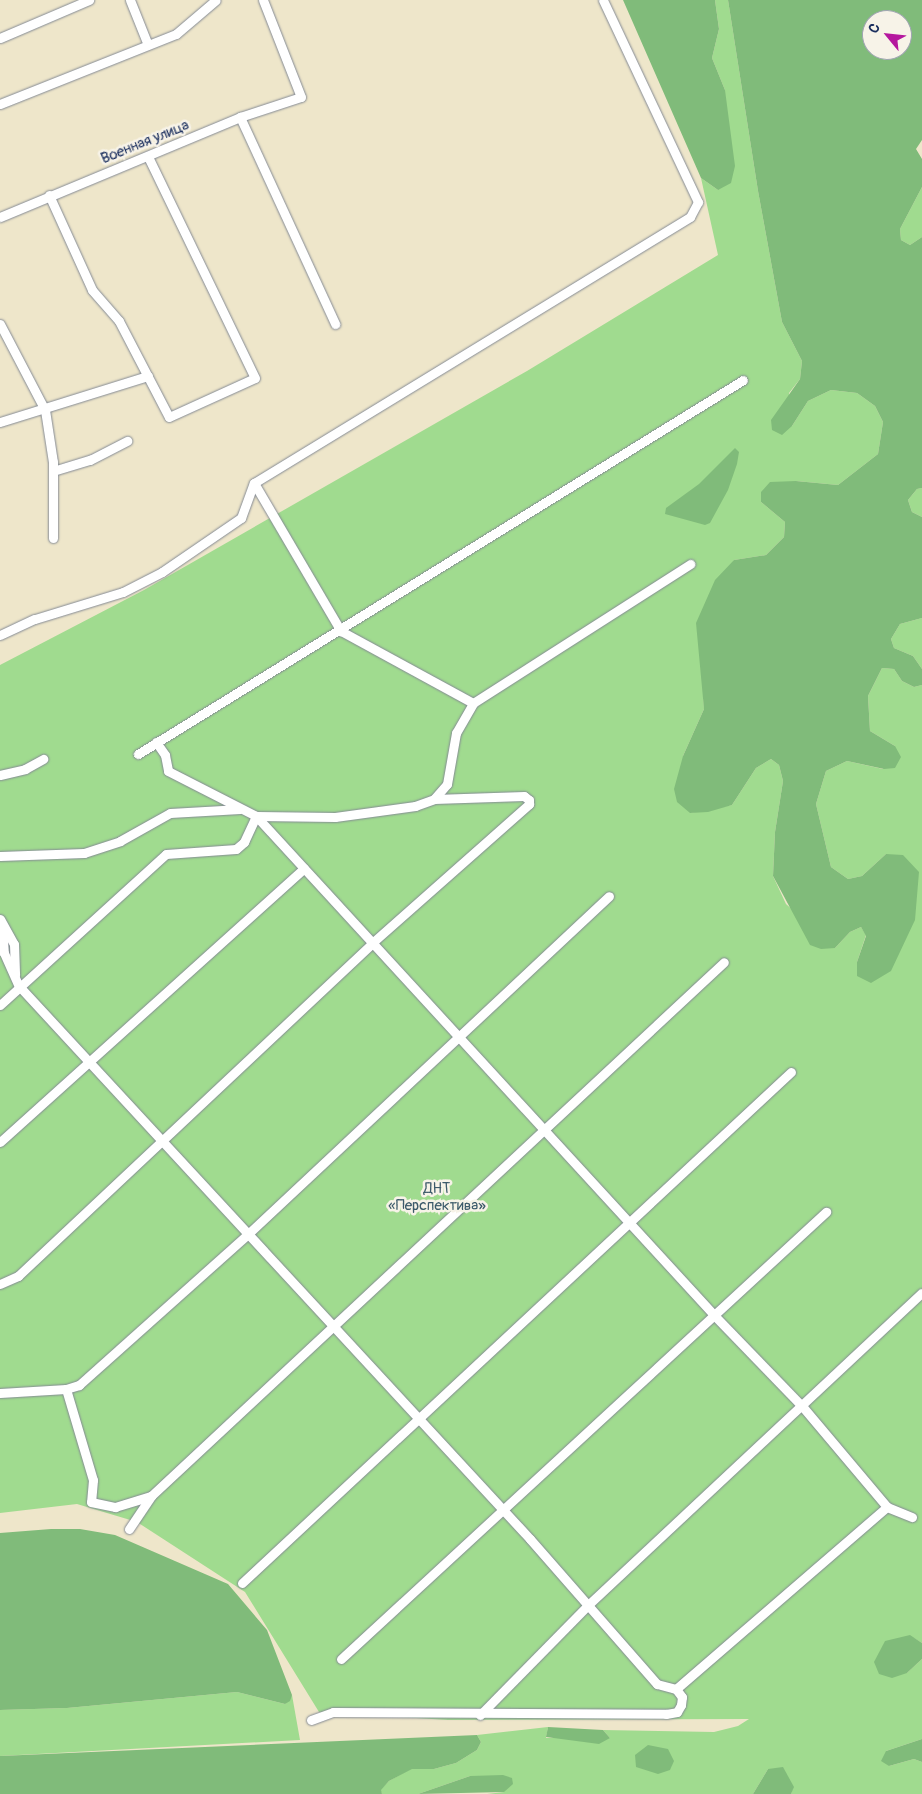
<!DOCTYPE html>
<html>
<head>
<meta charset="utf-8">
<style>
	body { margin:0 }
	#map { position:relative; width:922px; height:1794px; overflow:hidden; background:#eee6ca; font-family:Pangolin,sans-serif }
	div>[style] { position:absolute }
	.green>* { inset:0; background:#a0db8f }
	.forest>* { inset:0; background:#80bb7a }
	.roads { filter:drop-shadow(0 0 1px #848a94) drop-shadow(0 0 1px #848a94) }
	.minor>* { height:9px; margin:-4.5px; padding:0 4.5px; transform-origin:4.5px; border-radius:4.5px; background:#fff }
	span { translate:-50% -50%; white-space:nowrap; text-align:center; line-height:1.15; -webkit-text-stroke:5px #f7f3e8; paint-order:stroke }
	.street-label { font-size:15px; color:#1b2f5e }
	.park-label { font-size:15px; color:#3c5a6a }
	.north { position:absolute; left:862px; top:10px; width:50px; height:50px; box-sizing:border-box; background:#f7f3e8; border:1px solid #9fa5b1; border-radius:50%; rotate:298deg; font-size:14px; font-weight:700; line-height:20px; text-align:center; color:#1b2f5e }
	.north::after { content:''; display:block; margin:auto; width:18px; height:22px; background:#b5179e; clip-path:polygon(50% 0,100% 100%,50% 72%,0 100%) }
</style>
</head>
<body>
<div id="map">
	<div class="green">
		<i style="clip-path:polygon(715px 0,728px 0,758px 191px,782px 322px,802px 361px,800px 379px,789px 393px,792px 426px,808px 401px,831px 390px,857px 393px,875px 406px,883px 422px,878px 454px,838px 485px,796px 481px,761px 502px,785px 522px,784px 537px,766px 555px,734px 560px,702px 667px,704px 709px,683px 756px,690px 813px,732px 805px,756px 768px,771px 759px,779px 765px,783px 781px,775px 832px,773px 876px,786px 904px,835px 948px,850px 932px,861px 927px,866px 935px,857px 962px,857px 976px,886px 854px,862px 876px,848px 879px,831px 867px,816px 804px,826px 771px,847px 761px,883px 769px,895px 746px,870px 731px,868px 696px,882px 668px,894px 669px,902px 681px,914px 687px,922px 685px,922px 1643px,914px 1638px,907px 1673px,922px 1659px,922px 1739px,886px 1751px,889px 1766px,914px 1759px,922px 1762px,922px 1794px,791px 1794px,793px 1787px,768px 1769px,753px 1794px,487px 1794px,504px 1792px,470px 1776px,418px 1794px,382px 1794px,380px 1790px,389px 1781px,412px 1768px,434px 1769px,456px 1763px,477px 1750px,481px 1742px,477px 1735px,548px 1727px,546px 1738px,610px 1738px,603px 1730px,714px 1732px,738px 1726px,749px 1719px,448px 1720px,319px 1712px,245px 1592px,137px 1522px,77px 1504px,0 1513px,0 665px,144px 590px,527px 371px,718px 255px,701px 178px,718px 190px,725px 90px,712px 58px,719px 29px)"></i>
		<i style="clip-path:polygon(922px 187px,922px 237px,910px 245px,901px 240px,900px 229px)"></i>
		<i style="clip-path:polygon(922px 488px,922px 517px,912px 512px,908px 500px,917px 489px)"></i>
		<i style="clip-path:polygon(922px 618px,922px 669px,913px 656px,894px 648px,891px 639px,900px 624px)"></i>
		<i style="clip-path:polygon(237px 1692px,285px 1704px,292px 1695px,300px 1740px,0 1756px,0 1710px,67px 1708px)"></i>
	</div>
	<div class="forest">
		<i style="clip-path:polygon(623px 0,715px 0,719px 29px,712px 58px,725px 90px,735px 166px,731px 183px,718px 190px,701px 178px)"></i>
		<i style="clip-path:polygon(evenodd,728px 0,922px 0,922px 140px,916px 149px,922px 159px,922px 187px,900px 229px,901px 240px,910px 245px,922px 237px,922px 488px,917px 489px,908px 500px,912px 512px,922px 517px,922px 618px,900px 624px,891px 639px,894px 648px,913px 656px,922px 669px,922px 685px,914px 687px,902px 681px,894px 669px,882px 668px,868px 696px,870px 731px,895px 746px,901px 757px,895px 768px,884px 769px,847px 761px,826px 771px,816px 804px,831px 867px,848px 879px,862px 876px,886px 854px,903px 855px,919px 872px,915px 920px,891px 971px,871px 983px,857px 976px,857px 962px,866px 936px,861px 927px,850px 932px,835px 948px,821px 949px,810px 945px,773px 876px,775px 832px,783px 781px,779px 765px,771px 759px,756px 768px,732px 805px,708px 812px,690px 813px,677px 802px,674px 789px,683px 756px,704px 709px,696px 623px,715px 580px,734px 560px,766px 555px,784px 537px,785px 522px,761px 502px,761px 492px,770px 482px,796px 481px,838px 485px,878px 454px,883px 422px,875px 406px,857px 393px,831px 390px,808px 401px,792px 426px,782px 435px,772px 430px,771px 420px,800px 379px,802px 361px,782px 322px,758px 191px,728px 0,872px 20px,902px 20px,902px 50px,872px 50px,872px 20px)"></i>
		<i style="clip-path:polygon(735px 448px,739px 452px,737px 464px,728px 490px,710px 523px,705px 525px,665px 514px,666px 508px,699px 484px)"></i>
		<i style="clip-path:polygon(51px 1529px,80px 1529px,115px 1535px,228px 1584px,267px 1630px,292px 1695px,290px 1701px,285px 1704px,237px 1692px,67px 1708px,0 1710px,0 1533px)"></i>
		<i style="clip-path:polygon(910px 1635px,922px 1643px,922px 1659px,907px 1673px,892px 1678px,879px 1674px,874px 1662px,885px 1641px)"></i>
		<i style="clip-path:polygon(548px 1727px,603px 1730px,610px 1738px,599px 1744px,546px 1737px)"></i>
		<i style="clip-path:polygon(477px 1735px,481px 1742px,477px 1750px,456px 1763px,434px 1769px,412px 1769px,389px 1781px,381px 1790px,382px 1794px,0 1794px,0 1756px)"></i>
		<i style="clip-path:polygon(922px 1739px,922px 1762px,914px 1759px,889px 1766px,881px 1761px,886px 1751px)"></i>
		<i style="clip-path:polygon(648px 1745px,668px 1749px,674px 1761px,670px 1770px,658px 1774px,636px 1767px,635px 1755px)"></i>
		<i style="clip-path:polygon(783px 1767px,794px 1787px,791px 1794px,753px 1794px,768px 1769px)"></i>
		<i style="clip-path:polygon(503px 1775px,512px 1778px,513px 1784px,504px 1792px,418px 1794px,470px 1776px)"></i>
	</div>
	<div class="roads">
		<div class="minor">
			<i style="left:130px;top:0;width:48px;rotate:68.2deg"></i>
			<i style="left:0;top:38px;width:97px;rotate:-23.1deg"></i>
			<i style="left:0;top:104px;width:189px;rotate:-21.7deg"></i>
			<i style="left:176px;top:34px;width:52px;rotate:-40.4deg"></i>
			<i style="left:240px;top:117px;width:228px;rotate:65.3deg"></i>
			<i style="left:49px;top:195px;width:104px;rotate:65.6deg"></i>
			<i style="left:92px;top:290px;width:41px;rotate:48.9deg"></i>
			<i style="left:119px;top:321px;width:108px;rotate:62.5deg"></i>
			<i style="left:169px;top:417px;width:94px;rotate:-24.4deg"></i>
			<i style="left:255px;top:378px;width:246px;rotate:-115.8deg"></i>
			<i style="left:0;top:217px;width:260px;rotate:-22.6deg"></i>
			<i style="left:240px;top:117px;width:64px;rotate:-18.2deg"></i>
			<i style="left:301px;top:97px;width:104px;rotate:-111.4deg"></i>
			<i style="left:0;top:324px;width:97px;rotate:62.4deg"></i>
			<i style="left:45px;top:410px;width:53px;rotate:81.3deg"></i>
			<i style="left:53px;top:462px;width:76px;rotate:90deg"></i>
			<i style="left:0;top:422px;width:155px;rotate:-17.3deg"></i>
			<i style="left:53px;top:471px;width:39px;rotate:-17deg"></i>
			<i style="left:90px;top:460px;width:42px;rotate:-27.2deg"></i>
			<i style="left:254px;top:483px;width:172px;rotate:59.6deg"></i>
			<i style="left:341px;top:631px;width:150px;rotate:28.6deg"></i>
			<i style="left:0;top:635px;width:38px;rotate:-25deg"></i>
			<i style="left:35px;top:619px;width:92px;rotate:-17.1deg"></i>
			<i style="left:123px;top:592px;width:44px;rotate:-27.1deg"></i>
			<i style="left:162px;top:572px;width:96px;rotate:-34.4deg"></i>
			<i style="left:241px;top:518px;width:37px;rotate:-70deg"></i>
			<i style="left:254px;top:483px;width:511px;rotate:-31.39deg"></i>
			<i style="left:690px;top:217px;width:17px;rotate:-62deg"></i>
			<i style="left:698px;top:202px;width:223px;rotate:-115.2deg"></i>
			<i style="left:156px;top:742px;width:16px;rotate:55deg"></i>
			<i style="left:165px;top:755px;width:16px;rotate:79deg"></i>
			<i style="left:168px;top:771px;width:99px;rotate:27.1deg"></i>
			<i style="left:256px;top:816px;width:677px;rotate:47.45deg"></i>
			<i style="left:714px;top:1315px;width:127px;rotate:46deg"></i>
			<i style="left:802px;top:1406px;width:132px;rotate:49.9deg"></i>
			<i style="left:887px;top:1507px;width:27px;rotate:22deg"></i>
			<i style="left:138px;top:754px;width:711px;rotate:-31.72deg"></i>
			<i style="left:0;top:775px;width:26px;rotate:-13deg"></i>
			<i style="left:25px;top:769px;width:21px;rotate:-29deg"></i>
			<i style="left:0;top:856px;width:84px;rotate:-2deg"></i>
			<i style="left:84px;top:853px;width:38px;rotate:-18deg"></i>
			<i style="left:120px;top:841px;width:57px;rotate:-29.2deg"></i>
			<i style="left:170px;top:813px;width:70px;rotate:-3.3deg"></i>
			<i style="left:0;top:919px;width:29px;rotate:61deg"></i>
			<i style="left:14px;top:944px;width:31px;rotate:88deg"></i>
			<i style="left:2px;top:926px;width:27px;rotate:86deg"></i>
			<i style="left:4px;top:953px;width:36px;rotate:66deg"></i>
			<i style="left:19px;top:986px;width:753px;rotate:47.26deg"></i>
			<i style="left:530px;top:1539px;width:193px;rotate:48.8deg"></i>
			<i style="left:657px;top:1684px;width:20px;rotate:15deg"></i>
			<i style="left:676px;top:1689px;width:279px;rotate:-40.8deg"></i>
			<i style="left:0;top:1005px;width:224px;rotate:-42.3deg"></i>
			<i style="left:166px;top:854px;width:70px;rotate:-4.1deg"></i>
			<i style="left:236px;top:849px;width:11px;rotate:-41deg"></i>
			<i style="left:244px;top:842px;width:29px;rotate:-65deg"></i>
			<i style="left:256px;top:816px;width:79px;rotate:0.7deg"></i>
			<i style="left:335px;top:817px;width:81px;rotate:-7.8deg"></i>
			<i style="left:415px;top:806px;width:20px;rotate:-20deg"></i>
			<i style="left:434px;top:799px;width:20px;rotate:-49deg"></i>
			<i style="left:447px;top:784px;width:52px;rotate:-80deg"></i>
			<i style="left:456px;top:733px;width:34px;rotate:-60deg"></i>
			<i style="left:473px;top:703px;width:258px;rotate:-32.6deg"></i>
			<i style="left:0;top:1142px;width:409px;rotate:-42deg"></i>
			<i style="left:0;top:1284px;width:20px;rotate:-24deg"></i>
			<i style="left:18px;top:1276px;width:486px;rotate:-43.2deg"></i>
			<i style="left:372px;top:943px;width:210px;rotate:-41.5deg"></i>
			<i style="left:529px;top:804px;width:4px;rotate:-90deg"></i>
			<i style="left:529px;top:800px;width:6px;rotate:-141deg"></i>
			<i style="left:524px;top:796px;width:90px;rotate:178.1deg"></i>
			<i style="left:66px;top:1389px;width:95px;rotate:73.5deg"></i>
			<i style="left:93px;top:1480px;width:22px;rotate:95deg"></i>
			<i style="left:91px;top:1502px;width:25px;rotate:12deg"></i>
			<i style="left:115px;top:1507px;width:38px;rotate:-17deg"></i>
			<i style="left:0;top:1393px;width:66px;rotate:-3.5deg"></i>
			<i style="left:66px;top:1389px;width:14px;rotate:-17deg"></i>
			<i style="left:79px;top:1385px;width:228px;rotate:-41.8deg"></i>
			<i style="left:249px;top:1233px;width:493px;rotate:-43.1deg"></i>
			<i style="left:129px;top:1529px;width:40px;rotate:-56deg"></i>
			<i style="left:151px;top:1496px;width:783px;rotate:-42.98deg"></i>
			<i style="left:242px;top:1583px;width:750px;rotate:-42.95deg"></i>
			<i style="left:341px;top:1659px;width:660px;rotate:-42.67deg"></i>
			<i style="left:480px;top:1715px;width:153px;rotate:-45.5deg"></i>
			<i style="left:587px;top:1606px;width:458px;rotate:-43.1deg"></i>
			<i style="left:311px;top:1720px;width:23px;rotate:-20deg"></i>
			<i style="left:333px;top:1712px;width:333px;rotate:0.3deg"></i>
			<i style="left:666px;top:1714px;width:11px;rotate:-10deg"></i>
			<i style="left:677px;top:1712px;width:8px;rotate:-60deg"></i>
			<i style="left:681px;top:1705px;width:8px;rotate:-83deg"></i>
			<i style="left:682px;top:1697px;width:10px;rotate:-127deg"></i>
		</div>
	</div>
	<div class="street-label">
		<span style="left:145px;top:142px;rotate:-22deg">Военная улица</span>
	</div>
	<div class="park-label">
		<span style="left:437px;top:1197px">ДНТ<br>«Перспектива»</span>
	</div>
	<div class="north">С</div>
</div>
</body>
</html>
